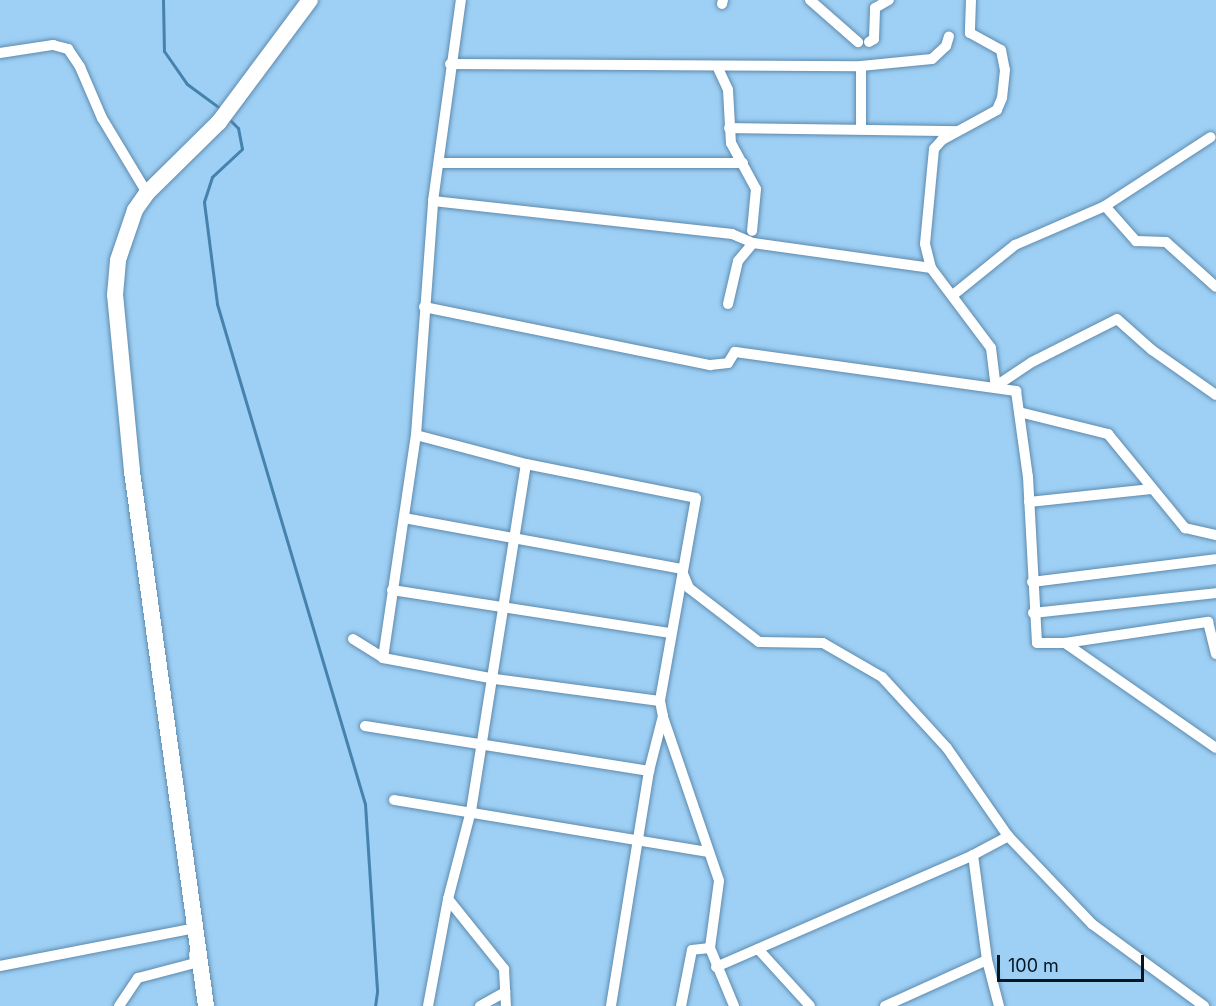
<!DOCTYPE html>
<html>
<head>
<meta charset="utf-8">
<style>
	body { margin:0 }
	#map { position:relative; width:1216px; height:1006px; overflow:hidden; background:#9ecff4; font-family:Inter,sans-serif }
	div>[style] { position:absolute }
	.stream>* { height:3px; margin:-1.5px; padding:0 1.5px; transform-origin:1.5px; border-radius:1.5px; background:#4582ad }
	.roads { filter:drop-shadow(0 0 2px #5d8bae) drop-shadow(0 0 2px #5d8bae) }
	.street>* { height:10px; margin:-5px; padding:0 5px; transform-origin:5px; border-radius:5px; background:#fff }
	.secondary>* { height:16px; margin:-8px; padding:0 8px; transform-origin:8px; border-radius:8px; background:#fff }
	span { translate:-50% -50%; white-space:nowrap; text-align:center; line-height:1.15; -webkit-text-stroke:4.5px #9ecff4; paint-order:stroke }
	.scale { position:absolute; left:997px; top:955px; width:147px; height:27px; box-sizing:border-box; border:3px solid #051724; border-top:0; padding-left:8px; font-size:18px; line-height:21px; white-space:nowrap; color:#051724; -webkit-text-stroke:4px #9ecff4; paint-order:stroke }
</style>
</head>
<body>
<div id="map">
	<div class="stream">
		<i style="left:163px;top:0;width:51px;rotate:88.9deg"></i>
		<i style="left:164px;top:51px;width:40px;rotate:55.1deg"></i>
		<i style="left:187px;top:84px;width:42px;rotate:36.3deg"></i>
		<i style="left:229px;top:119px;width:13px;rotate:45deg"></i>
		<i style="left:238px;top:128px;width:21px;rotate:79deg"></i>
		<i style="left:242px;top:149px;width:41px;rotate:137deg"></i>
		<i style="left:212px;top:177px;width:26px;rotate:108deg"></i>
		<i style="left:204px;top:202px;width:103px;rotate:82.7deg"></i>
		<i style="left:217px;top:304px;width:521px;rotate:73.51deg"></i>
		<i style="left:365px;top:804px;width:188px;rotate:86.3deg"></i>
		<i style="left:377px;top:992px;width:14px;rotate:98deg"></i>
	</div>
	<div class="roads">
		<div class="street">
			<i style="left:810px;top:0;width:64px;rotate:41.2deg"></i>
			<i style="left:971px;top:0;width:33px;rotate:92deg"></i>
			<i style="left:970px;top:33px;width:35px;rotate:29deg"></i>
			<i style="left:1001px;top:50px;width:20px;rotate:79deg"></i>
			<i style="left:1005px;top:70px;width:28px;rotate:96deg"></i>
			<i style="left:1002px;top:98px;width:13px;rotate:113deg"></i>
			<i style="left:997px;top:110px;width:63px;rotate:151.4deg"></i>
			<i style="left:942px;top:140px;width:12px;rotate:132deg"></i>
			<i style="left:934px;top:149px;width:95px;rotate:95.4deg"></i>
			<i style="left:925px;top:244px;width:25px;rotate:76deg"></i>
			<i style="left:931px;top:268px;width:100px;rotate:53.1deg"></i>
			<i style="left:991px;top:348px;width:38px;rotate:83deg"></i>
			<i style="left:722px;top:4px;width:4px;rotate:-76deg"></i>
			<i style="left:869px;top:42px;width:6px;rotate:-31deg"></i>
			<i style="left:874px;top:39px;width:31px;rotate:-88deg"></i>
			<i style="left:875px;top:8px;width:16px;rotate:-30deg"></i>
			<i style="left:0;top:53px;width:54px;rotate:-8.6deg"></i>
			<i style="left:53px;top:45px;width:16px;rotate:15deg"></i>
			<i style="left:68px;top:49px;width:22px;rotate:56deg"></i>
			<i style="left:80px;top:67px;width:56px;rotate:66.7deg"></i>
			<i style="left:102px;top:118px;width:87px;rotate:59deg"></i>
			<i style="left:450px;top:64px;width:411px;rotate:0.3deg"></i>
			<i style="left:861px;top:66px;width:71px;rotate:-5.6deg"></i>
			<i style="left:932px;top:59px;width:19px;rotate:-43deg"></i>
			<i style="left:946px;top:46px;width:10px;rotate:-73deg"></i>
			<i style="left:717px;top:66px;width:26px;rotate:65deg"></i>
			<i style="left:728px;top:90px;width:53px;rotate:86.8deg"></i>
			<i style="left:731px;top:143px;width:52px;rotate:61.5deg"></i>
			<i style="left:756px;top:189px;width:42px;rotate:95.4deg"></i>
			<i style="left:861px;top:66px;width:63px;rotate:90deg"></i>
			<i style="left:729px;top:128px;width:228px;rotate:0.8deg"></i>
			<i style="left:439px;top:163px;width:304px"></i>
			<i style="left:433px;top:201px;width:301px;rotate:6.3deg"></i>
			<i style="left:732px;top:234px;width:23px;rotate:23deg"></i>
			<i style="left:753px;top:243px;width:180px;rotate:8deg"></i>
			<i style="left:1105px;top:206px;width:47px;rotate:48.5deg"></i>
			<i style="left:1136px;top:241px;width:30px;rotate:2deg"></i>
			<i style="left:1166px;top:242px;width:67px;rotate:42deg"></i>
			<i style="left:953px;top:295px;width:80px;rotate:-38.9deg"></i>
			<i style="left:1015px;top:245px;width:98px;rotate:-23.4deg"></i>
			<i style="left:1105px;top:206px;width:126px;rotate:-33.1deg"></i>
			<i style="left:728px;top:304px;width:44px;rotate:-76.9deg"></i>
			<i style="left:738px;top:261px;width:23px;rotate:-50deg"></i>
			<i style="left:424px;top:307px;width:292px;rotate:11.5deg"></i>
			<i style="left:710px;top:365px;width:18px;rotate:-6deg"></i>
			<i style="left:728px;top:363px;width:13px;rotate:-58deg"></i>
			<i style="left:735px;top:352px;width:284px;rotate:7.9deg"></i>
			<i style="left:1016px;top:391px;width:87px;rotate:82.1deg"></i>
			<i style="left:1028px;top:477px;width:166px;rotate:86.9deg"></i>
			<i style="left:1037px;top:643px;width:28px"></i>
			<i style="left:1065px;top:643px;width:184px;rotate:34.8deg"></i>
			<i style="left:996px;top:386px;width:43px;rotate:-33.7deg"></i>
			<i style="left:1032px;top:362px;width:95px;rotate:-26.8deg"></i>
			<i style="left:1117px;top:319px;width:47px;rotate:41.5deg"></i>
			<i style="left:1152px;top:350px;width:78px;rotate:35.1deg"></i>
			<i style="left:1019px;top:412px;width:92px;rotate:13.9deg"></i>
			<i style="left:1108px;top:434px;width:122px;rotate:50.7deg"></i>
			<i style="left:1185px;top:528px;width:32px;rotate:13deg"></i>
			<i style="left:416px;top:435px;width:114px;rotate:14.8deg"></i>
			<i style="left:526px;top:464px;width:173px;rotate:11.3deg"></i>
			<i style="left:696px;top:498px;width:206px;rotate:100.1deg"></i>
			<i style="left:660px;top:701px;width:15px;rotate:79deg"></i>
			<i style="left:663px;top:716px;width:57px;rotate:104.3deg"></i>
			<i style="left:649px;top:771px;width:238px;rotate:99.2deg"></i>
			<i style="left:1029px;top:502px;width:123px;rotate:-6.1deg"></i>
			<i style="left:404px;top:518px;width:282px;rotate:10.4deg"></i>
			<i style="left:681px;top:569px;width:21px;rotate:67deg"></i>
			<i style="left:689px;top:588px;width:88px;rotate:37.6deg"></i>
			<i style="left:759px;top:642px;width:64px;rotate:0.9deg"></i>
			<i style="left:823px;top:643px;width:68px;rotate:30deg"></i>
			<i style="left:882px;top:677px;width:96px;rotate:47.5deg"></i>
			<i style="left:947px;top:748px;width:107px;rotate:55.3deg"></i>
			<i style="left:1008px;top:836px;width:122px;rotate:46.3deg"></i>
			<i style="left:1092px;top:924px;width:139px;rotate:36.2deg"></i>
			<i style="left:1032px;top:582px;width:185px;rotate:-7.1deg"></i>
			<i style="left:392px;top:590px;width:282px;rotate:8.8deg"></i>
			<i style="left:1033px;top:613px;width:184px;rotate:-6.2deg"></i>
			<i style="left:353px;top:639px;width:36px;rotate:32deg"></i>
			<i style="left:383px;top:658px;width:114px;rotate:10.6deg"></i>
			<i style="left:495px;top:679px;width:166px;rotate:7.6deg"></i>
			<i style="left:1065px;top:643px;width:145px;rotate:-8.4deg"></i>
			<i style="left:1208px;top:622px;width:33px;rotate:76deg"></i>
			<i style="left:383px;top:658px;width:225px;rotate:-81.6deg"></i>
			<i style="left:416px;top:435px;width:235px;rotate:-85.8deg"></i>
			<i style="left:433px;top:201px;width:203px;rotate:-82.1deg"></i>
			<i style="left:663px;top:717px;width:173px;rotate:71.1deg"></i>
			<i style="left:719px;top:881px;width:68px;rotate:97.7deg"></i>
			<i style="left:710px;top:948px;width:18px;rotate:174deg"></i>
			<i style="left:692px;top:950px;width:57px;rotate:101.1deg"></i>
			<i style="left:365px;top:726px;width:288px;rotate:9deg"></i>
			<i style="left:394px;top:800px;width:317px;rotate:9.4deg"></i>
			<i style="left:973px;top:855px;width:106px;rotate:82.4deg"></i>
			<i style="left:987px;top:960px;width:48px;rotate:75.4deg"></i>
			<i style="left:448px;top:899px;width:90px;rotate:51.3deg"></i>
			<i style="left:504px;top:969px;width:37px;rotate:87deg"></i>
			<i style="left:710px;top:948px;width:63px;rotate:67.5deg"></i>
			<i style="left:758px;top:949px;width:77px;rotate:47.6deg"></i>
			<i style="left:0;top:966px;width:200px;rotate:-11deg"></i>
			<i style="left:716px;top:967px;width:280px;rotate:-23.5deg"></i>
			<i style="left:973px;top:855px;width:40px;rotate:-28deg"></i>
			<i style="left:119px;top:1006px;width:34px;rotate:-56deg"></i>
			<i style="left:138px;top:978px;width:59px;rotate:-14.7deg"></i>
			<i style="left:195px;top:963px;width:9px;rotate:-96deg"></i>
			<i style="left:428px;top:1006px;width:109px;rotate:-79.4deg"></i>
			<i style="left:448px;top:899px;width:91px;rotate:-75.4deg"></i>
			<i style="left:471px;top:811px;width:351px;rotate:-81deg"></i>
			<i style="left:480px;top:1006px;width:29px;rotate:-29deg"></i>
			<i style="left:885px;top:1006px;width:112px;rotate:-24.3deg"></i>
		</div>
		<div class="secondary">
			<i style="left:206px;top:1006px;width:540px;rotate:-97.88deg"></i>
			<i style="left:132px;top:471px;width:177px;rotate:-95.5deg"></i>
			<i style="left:115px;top:295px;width:35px;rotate:-85deg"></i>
			<i style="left:118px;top:260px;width:53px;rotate:-71.2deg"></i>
			<i style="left:135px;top:210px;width:21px;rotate:-55deg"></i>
			<i style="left:147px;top:193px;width:101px;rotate:-44.6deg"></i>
			<i style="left:219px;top:122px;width:152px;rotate:-53.3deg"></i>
		</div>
	</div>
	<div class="scale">100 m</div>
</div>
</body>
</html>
